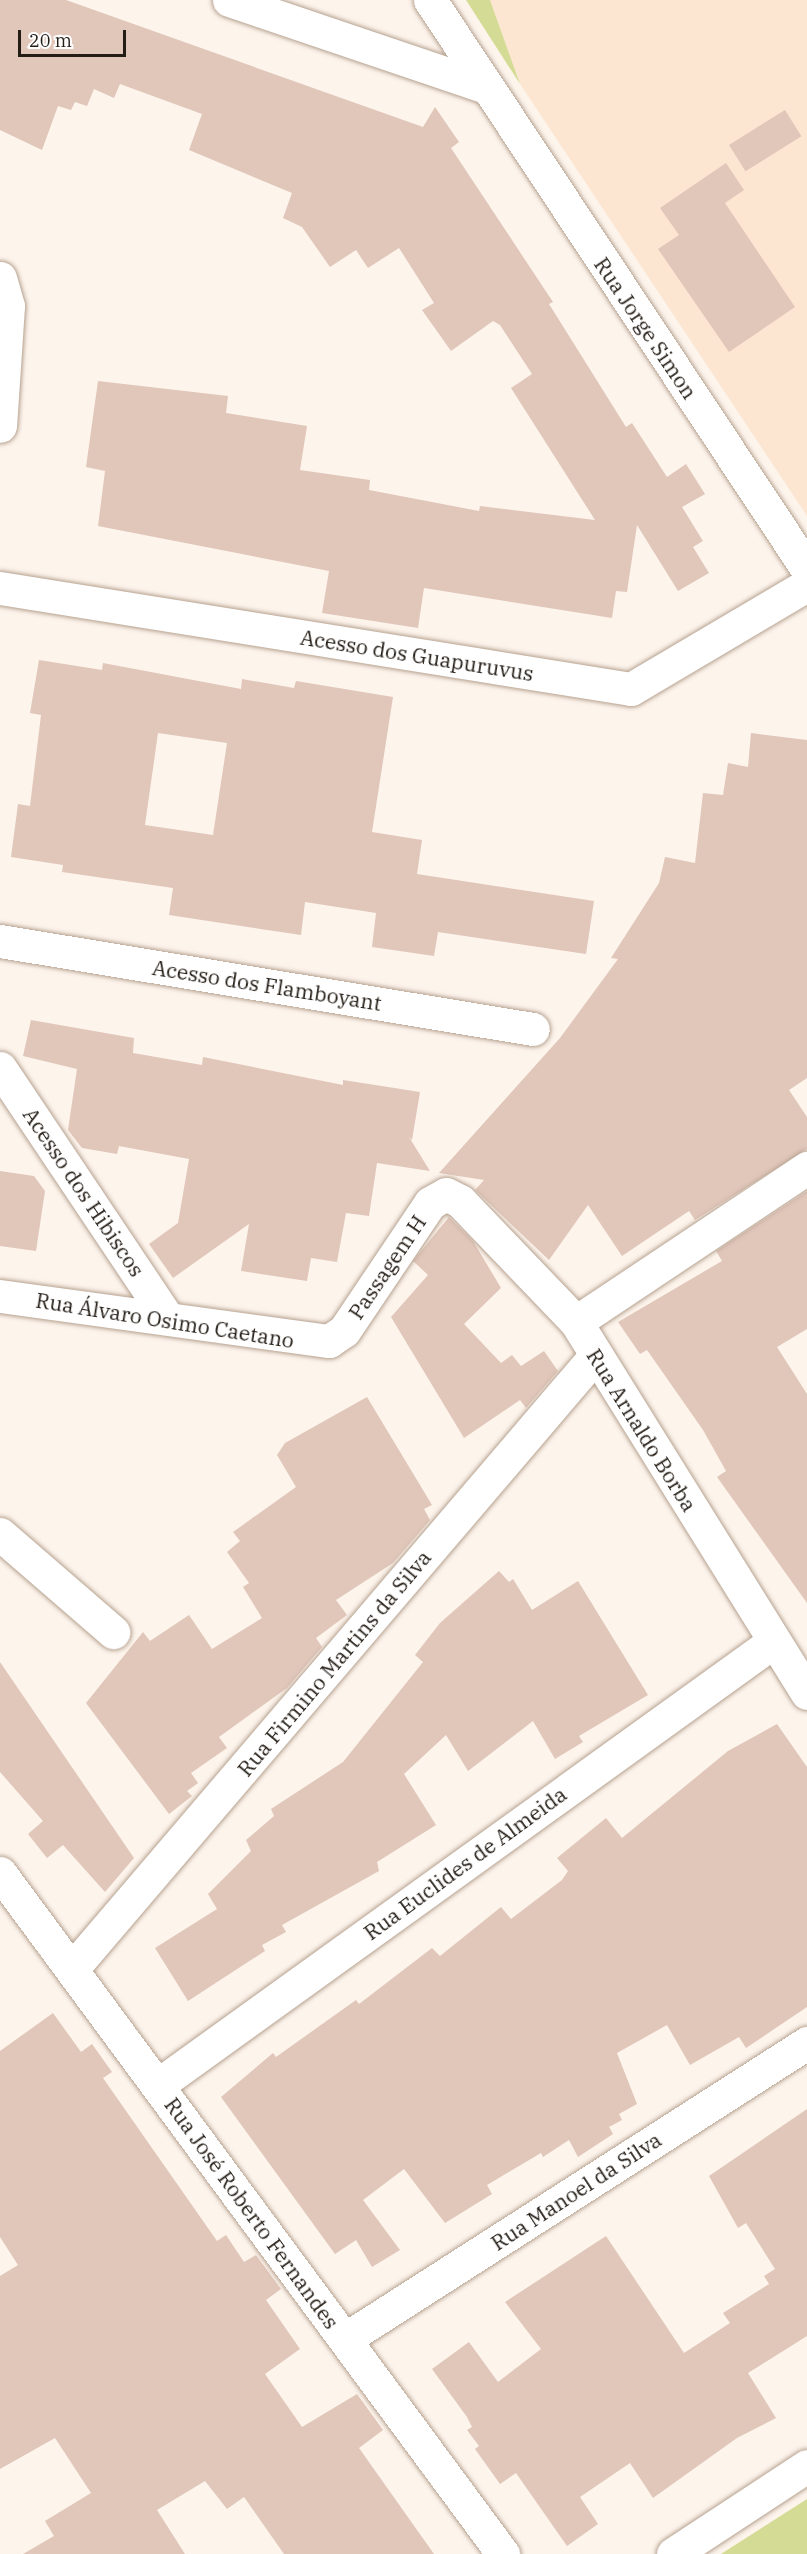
<!DOCTYPE html>
<html>
<head>
<meta charset="utf-8">
<style>
	body { margin:0 }
	#map { position:relative; width:807px; height:2554px; overflow:hidden; background:#fdf4ec; font-family:"IBM Plex Serif",serif }
	div>[style] { position:absolute }
	.built>* { inset:0; background:#fce6d2 }
	.green>* { inset:0; background:#d4db94 }
	.building>* { inset:0; background:#e1c6ba; transform-origin:0 0 }
	.roads { filter:drop-shadow(0 0 2px #b6a290) drop-shadow(0 0 2px #b6a290) }
	.minor>* { height:33px; margin:-16.5px; padding:0 16.5px; transform-origin:16.5px; border-radius:16.5px; background:#fff }
	span { translate:-50% -50%; white-space:nowrap; text-align:center; line-height:1.15; -webkit-text-stroke:5px #fff; paint-order:stroke }
	.street-label { font-size:21px; color:#241d16 }
	.scale { position:absolute; left:18px; top:30px; width:108px; height:27px; box-sizing:border-box; border:3px solid #241d16; border-top:0; padding-left:8px; font-size:18px; line-height:21px; white-space:nowrap; color:#241d16; -webkit-text-stroke:4px #fff; paint-order:stroke }
</style>
</head>
<body>
<div id="map">
	<div class="built">
		<i style="clip-path:polygon(490px 0,807px 0,807px 516px,520px 84px)"></i>
	</div>
	<div class="green">
		<i style="clip-path:polygon(466px 0,490px 0,520px 84px)"></i>
		<i style="clip-path:polygon(807px 2499px,807px 2554px,721px 2554px)"></i>
	</div>
	<div class="building">
		<i style="clip-path:polygon(0 0,66px 0,423px 127px,435px 107px,459px 142px,451px 148px,553px 302px,549px 304px,626px 427px,632px 423px,667px 477px,686px 464px,705px 494px,682px 507px,703px 541px,693px 547px,709px 573px,678px 591px,637px 525px,627px 592px,616px 591px,612px 618px,424px 588px,418px 628px,322px 613px,329px 571px,98px 526px,105px 471px,86px 467px,98px 381px,228px 396px,226px 413px,307px 426px,300px 470px,370px 480px,369px 490px,479px 511px,480px 506px,595px 520px,511px 388px,532px 374px,500px 325px,493px 321px,451px 351px,422px 310px,434px 303px,399px 248px,368px 268px,356px 250px,330px 267px,302px 227px,283px 218px,292px 193px,189px 150px,202px 114px,120px 84px,114px 98px,94px 89px,87px 106px,75px 102px,71px 110px,58px 106px,42px 150px,0 130px)"></i>
		<i style="left:785px;top:110px;width:31px;height:66px;rotate:58deg"></i>
		<i style="clip-path:polygon(726px 163px,744px 190px,725px 203px,795px 307px,729px 352px,658px 249px,679px 235px,660px 208px)"></i>
		<i style="clip-path:polygon(evenodd,39px 660px,102px 670px,103px 663px,241px 689px,242px 679px,294px 688px,296px 681px,393px 697px,372px 832px,422px 840px,417px 874px,594px 901px,586px 954px,438px 932px,434px 956px,372px 947px,376px 913px,305px 902px,301px 935px,169px 915px,173px 888px,62px 872px,63px 865px,11px 857px,18px 804px,30px 806px,41px 715px,30px 713px,39px 660px,158px 733px,227px 743px,213px 835px,145px 825px,158px 733px)"></i>
		<i style="clip-path:polygon(751px 733px,807px 740px,807px 1078px,789px 1090px,807px 1117px,807px 1149px,695px 1220px,689px 1211px,622px 1256px,588px 1205px,549px 1260px,475px 1190px,484px 1180px,439px 1173px,560px 1038px,618px 959px,611px 958px,659px 883px,665px 857px,695px 863px,703px 793px,723px 795px,728px 763px,748px 767px)"></i>
		<i style="clip-path:polygon(31px 1020px,134px 1038px,133px 1053px,202px 1065px,203px 1057px,343px 1085px,343px 1080px,420px 1092px,412px 1140px,409px 1137px,430px 1171px,377px 1163px,369px 1216px,346px 1213px,337px 1262px,311px 1258px,307px 1281px,241px 1271px,249px 1224px,173px 1278px,149px 1244px,178px 1223px,189px 1159px,119px 1146px,117px 1154px,82px 1148px,68px 1130px,77px 1069px,23px 1056px)"></i>
		<i style="clip-path:polygon(0 1171px,34px 1176px,45px 1191px,36px 1251px,0 1246px)"></i>
		<i style="clip-path:polygon(807px 1191px,807px 1329px,777px 1347px,807px 1394px,807px 1603px,717px 1477px,726px 1471px,703px 1430px,647px 1350px,640px 1354px,618px 1322px,722px 1261px,716px 1251px)"></i>
		<i style="clip-path:polygon(449px 1217px,473px 1241px,501px 1288px,464px 1324px,501px 1363px,512px 1355px,521px 1366px,544px 1351px,558px 1371px,526px 1408px,520px 1400px,464px 1438px,391px 1317px,428px 1275px,413px 1261px)"></i>
		<i style="clip-path:polygon(367px 1397px,432px 1505px,424px 1509px,430px 1520px,393px 1563px,336px 1600px,347px 1615px,316px 1638px,322px 1647px,287px 1688px,219px 1737px,227px 1748px,191px 1773px,198px 1783px,187px 1791px,192px 1796px,169px 1814px,86px 1703px,143px 1632px,150px 1641px,189px 1615px,212px 1649px,262px 1618px,243px 1587px,249px 1583px,227px 1552px,240px 1541px,233px 1532px,296px 1487px,277px 1455px,285px 1443px)"></i>
		<i style="clip-path:polygon(499px 1571px,509px 1582px,513px 1579px,532px 1610px,578px 1581px,648px 1695px,579px 1736px,583px 1742px,555px 1759px,533px 1721px,468px 1771px,446px 1735px,404px 1774px,436px 1825px,377px 1862px,379px 1871px,282px 1925px,286px 1932px,262px 1945px,265px 1951px,188px 2001px,155px 1948px,217px 1909px,208px 1894px,251px 1851px,246px 1840px,274px 1816px,271px 1809px,343px 1762px,423px 1662px,415px 1655px,440px 1623px)"></i>
		<i style="clip-path:polygon(0 1662px,134px 1858px,105px 1892px,63px 1845px,47px 1858px,28px 1834px,43px 1821px,0 1772px)"></i>
		<i style="clip-path:polygon(777px 1724px,807px 1767px,807px 2007px,746px 2048px,739px 2037px,690px 2065px,667px 2025px,617px 2053px,637px 2104px,619px 2114px,622px 2120px,609px 2127px,613px 2134px,578px 2157px,569px 2140px,543px 2157px,541px 2153px,487px 2185px,492px 2194px,445px 2223px,404px 2169px,363px 2200px,400px 2250px,372px 2267px,356px 2240px,335px 2254px,221px 2097px,273px 2053px,276px 2057px,356px 2000px,359px 2004px,432px 1948px,440px 1956px,501px 1907px,511px 1919px,562px 1880px,568px 1871px,557px 1858px,606px 1818px,622px 1838px,728px 1751px)"></i>
		<i style="clip-path:polygon(53px 2013px,81px 2052px,92px 2044px,112px 2072px,103px 2078px,217px 2241px,226px 2235px,244px 2262px,256px 2255px,281px 2289px,266px 2300px,300px 2349px,265px 2374px,302px 2427px,357px 2394px,383px 2430px,359px 2448px,434px 2554px,284px 2554px,244px 2497px,227px 2509px,205px 2481px,157px 2510px,185px 2554px,23px 2554px,54px 2536px,45px 2521px,91px 2493px,55px 2438px,0 2469px,0 2276px,18px 2265px,0 2237px,0 2051px)"></i>
		<i style="clip-path:polygon(807px 2109px,807px 2336px,748px 2373px,776px 2418px,737px 2438px,653px 2498px,630px 2463px,580px 2497px,598px 2524px,567px 2546px,516px 2473px,500px 2484px,475px 2449px,479px 2446px,467px 2430px,472px 2427px,467px 2417px,432px 2369px,469px 2342px,498px 2382px,541px 2349px,505px 2302px,606px 2236px,684px 2353px,730px 2323px,723px 2313px,769px 2284px,764px 2276px,775px 2269px,746px 2223px,738px 2228px,709px 2176px)"></i>
	</div>
	<div class="roads">
		<div class="minor">
			<i style="left:229px;top:0;width:271px;rotate:18.7deg"></i>
			<i style="left:430px;top:0;width:683px;rotate:56.47deg"></i>
			<i style="left:0;top:278px;width:29px;rotate:74deg"></i>
			<i style="left:8px;top:306px;width:120px;rotate:93.8deg"></i>
			<i style="left:0;top:588px;width:639px;rotate:9.09deg"></i>
			<i style="left:631px;top:689px;width:204px;rotate:-30.6deg"></i>
			<i style="left:0;top:941px;width:540px;rotate:9.38deg"></i>
			<i style="left:0;top:1068px;width:300px;rotate:56.2deg"></i>
			<i style="left:0;top:1296px;width:332px;rotate:7.8deg"></i>
			<i style="left:329px;top:1341px;width:18px;rotate:-34deg"></i>
			<i style="left:344px;top:1331px;width:154px;rotate:-56.1deg"></i>
			<i style="left:430px;top:1203px;width:18px;rotate:-29deg"></i>
			<i style="left:446px;top:1194px;width:16px;rotate:27deg"></i>
			<i style="left:460px;top:1201px;width:168px;rotate:46.2deg"></i>
			<i style="left:576px;top:1322px;width:437px;rotate:58.1deg"></i>
			<i style="left:576px;top:1322px;width:278px;rotate:-33.7deg"></i>
			<i style="left:0;top:1534px;width:150px;rotate:40.9deg"></i>
			<i style="left:0;top:1873px;width:847px;rotate:53.55deg"></i>
			<i style="left:72px;top:1969px;width:806px;rotate:-49.53deg"></i>
			<i style="left:158px;top:2085px;width:758px;rotate:-35.77deg"></i>
			<i style="left:345px;top:2339px;width:549px;rotate:-32.65deg"></i>
			<i style="left:673px;top:2554px;width:160px;rotate:-33.3deg"></i>
		</div>
	</div>
	<div class="street-label">
		<span style="left:646px;top:328px;rotate:56deg">Rua Jorge Simon</span>
		<span style="left:417px;top:655px;rotate:9deg">Acesso dos Guapuruvus</span>
		<span style="left:267px;top:985px;rotate:9deg">Acesso dos Flamboyant</span>
		<span style="left:84px;top:1192px;rotate:56deg">Acesso dos Hibiscos</span>
		<span style="left:387px;top:1267px;rotate:-56deg">Passagem H</span>
		<span style="left:165px;top:1320px;rotate:9deg">Rua Álvaro Osimo Caetano</span>
		<span style="left:642px;top:1430px;rotate:58deg">Rua Arnaldo Borba</span>
		<span style="left:334px;top:1663px;rotate:-50deg">Rua Firmino Martins da Silva</span>
		<span style="left:465px;top:1863px;rotate:-36deg">Rua Euclides de Almeida</span>
		<span style="left:576px;top:2191px;rotate:-33deg">Rua Manoel da Silva</span>
		<span style="left:252px;top:2213px;rotate:54deg">Rua José Roberto Fernandes</span>
	</div>
	<div class="scale">20 m</div>
</div>
</body>
</html>
